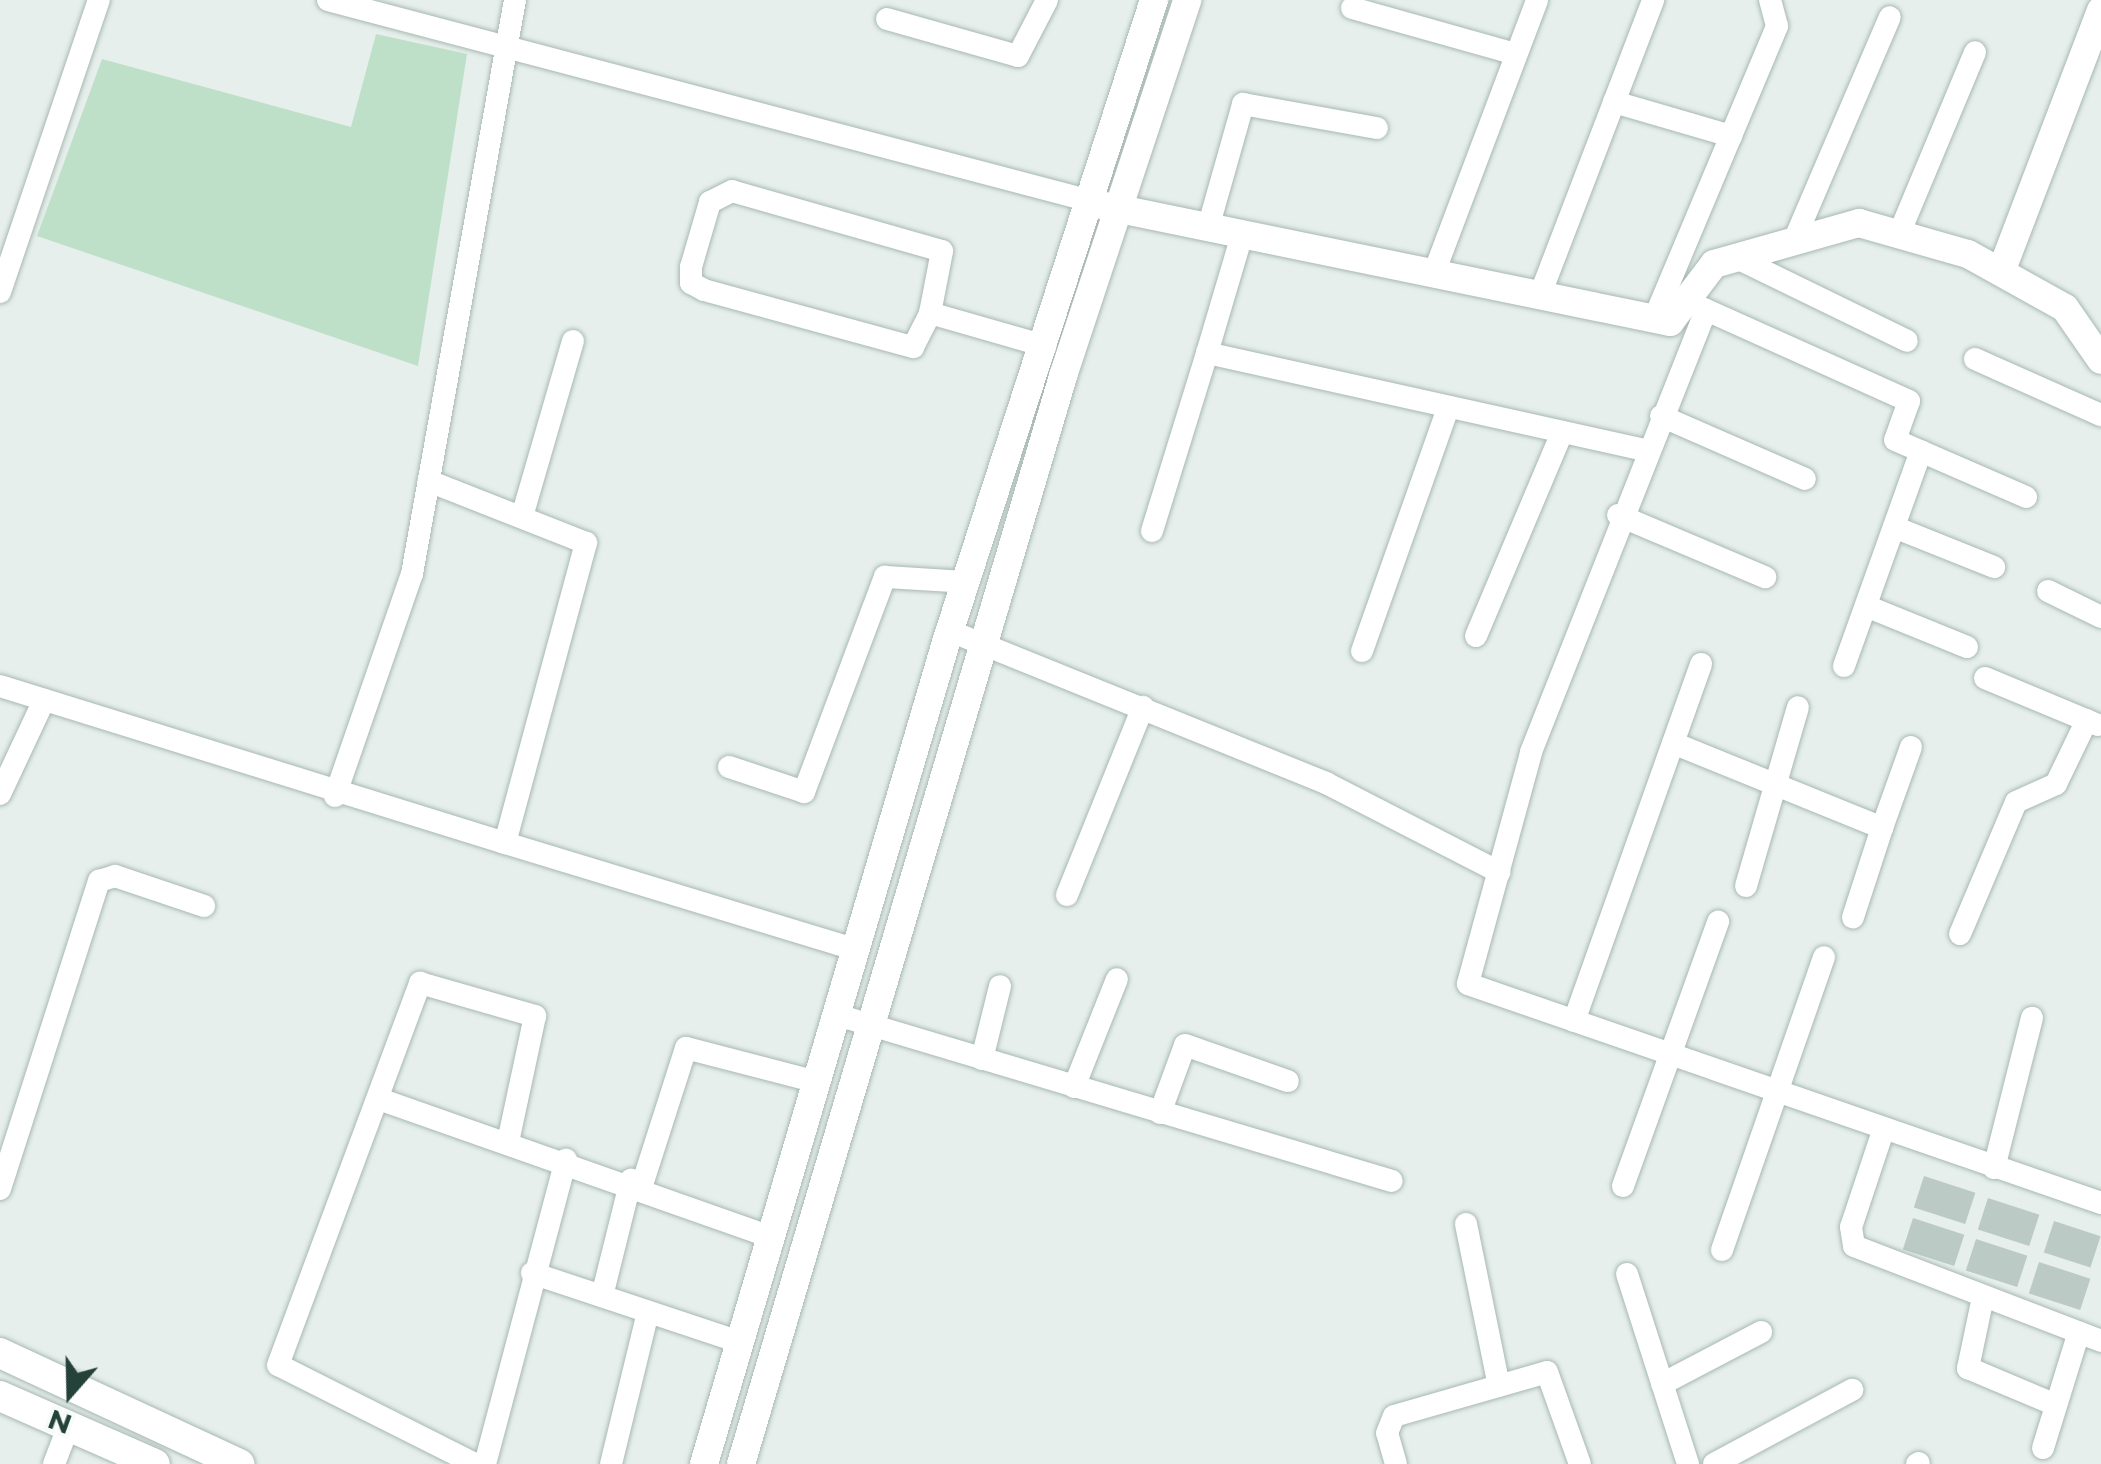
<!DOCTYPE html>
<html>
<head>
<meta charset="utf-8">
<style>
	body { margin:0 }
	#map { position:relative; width:2101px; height:1464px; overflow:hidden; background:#e6efeb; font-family:Montserrat,sans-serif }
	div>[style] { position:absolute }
	.green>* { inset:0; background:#bfe0c8 }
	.building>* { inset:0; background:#bbcac4; transform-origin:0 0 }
	.roads { filter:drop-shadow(0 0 2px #a8b8b2) drop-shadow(0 0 2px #a8b8b2) }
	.minor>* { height:22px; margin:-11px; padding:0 11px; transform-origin:11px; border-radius:11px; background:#fff }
	.tertiary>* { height:28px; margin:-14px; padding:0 14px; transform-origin:14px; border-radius:14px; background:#fff }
	.secondary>* { height:30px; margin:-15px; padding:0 15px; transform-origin:15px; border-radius:15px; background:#fff }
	span { translate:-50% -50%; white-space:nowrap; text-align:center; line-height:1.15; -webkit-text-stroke:9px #f7fbf9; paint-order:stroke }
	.north { position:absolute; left:20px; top:1344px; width:100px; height:100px; -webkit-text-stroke:8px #f7fbf9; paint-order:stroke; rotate:200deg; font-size:28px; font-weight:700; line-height:40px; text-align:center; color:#24423a }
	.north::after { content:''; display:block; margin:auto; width:35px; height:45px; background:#24423a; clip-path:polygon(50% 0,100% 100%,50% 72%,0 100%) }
</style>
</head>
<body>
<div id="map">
	<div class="green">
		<i style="clip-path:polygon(376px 34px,467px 54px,418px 366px,37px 236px,102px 59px,351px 127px)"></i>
	</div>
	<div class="building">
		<i style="left:1924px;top:1176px;width:54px;height:33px;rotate:18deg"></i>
		<i style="left:1988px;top:1198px;width:54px;height:33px;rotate:18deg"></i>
		<i style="left:1913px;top:1218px;width:54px;height:33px;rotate:18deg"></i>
		<i style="left:2054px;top:1221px;width:49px;height:33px;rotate:18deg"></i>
		<i style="left:1976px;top:1239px;width:54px;height:33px;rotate:18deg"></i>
		<i style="left:2039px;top:1262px;width:54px;height:33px;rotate:18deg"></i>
	</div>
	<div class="roads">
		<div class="minor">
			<i style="left:328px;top:0;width:792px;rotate:14.77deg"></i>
			<i style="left:1352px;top:8px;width:170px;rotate:15.7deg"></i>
			<i style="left:887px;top:19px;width:136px;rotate:15.8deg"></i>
			<i style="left:1018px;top:56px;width:63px;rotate:-62.6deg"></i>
			<i style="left:1614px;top:102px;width:122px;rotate:16.2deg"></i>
			<i style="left:1208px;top:228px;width:129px;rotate:-74.2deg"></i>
			<i style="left:1243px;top:104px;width:136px;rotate:10.2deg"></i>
			<i style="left:1899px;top:234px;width:197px;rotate:-67.3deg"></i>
			<i style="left:1242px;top:235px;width:123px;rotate:106.5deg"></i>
			<i style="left:1207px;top:353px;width:450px;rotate:12.5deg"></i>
			<i style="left:1796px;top:236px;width:238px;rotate:-66.8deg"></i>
			<i style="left:1735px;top:257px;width:191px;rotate:26deg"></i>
			<i style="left:1434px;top:273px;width:292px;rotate:-69.3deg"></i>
			<i style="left:0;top:292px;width:308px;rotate:-71.3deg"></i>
			<i style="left:1540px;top:295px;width:316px;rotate:-69deg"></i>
			<i style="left:1693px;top:304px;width:237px;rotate:24.2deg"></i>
			<i style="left:1909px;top:401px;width:41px;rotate:109.7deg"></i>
			<i style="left:1895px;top:440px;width:143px;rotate:23.5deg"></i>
			<i style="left:1706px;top:310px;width:476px;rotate:111.6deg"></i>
			<i style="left:1531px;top:753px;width:239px;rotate:105.3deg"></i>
			<i style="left:1468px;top:984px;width:670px;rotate:19.08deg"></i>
			<i style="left:930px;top:313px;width:63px;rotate:-79deg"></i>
			<i style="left:942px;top:251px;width:218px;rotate:-164.1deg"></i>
			<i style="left:732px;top:191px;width:25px;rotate:153deg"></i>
			<i style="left:710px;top:202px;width:68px;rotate:106.3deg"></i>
			<i style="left:691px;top:267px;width:16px;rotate:90deg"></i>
			<i style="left:691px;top:283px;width:15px;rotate:28deg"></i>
			<i style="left:704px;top:290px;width:217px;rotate:15.3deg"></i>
			<i style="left:913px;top:347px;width:38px;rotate:-63deg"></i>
			<i style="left:930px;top:313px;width:120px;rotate:16deg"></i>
			<i style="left:1654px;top:319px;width:318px;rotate:-67.2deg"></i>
			<i style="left:1777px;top:26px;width:27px;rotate:-105deg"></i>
			<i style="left:1975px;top:359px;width:138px;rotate:24deg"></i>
			<i style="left:1661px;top:416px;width:157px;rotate:23.6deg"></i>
			<i style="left:523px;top:513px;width:179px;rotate:-73.8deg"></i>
			<i style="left:1618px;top:515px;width:160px;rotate:22.9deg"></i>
			<i style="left:1894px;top:527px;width:108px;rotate:21.8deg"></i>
			<i style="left:1152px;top:531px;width:186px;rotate:-72.8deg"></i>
			<i style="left:2048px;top:591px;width:59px;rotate:26.1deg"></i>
			<i style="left:1866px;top:606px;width:109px;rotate:22.1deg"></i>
			<i style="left:950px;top:631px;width:406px;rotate:22deg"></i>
			<i style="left:1326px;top:783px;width:195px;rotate:27.2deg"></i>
			<i style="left:1476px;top:636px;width:221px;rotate:-67.1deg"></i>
			<i style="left:1362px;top:651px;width:258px;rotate:-70.5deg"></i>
			<i style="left:1844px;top:666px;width:228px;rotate:-70.3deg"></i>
			<i style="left:1985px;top:678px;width:122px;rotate:22.6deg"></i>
			<i style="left:0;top:686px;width:529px;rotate:17.27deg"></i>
			<i style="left:505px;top:843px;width:311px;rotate:-74.9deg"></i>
			<i style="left:586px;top:543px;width:169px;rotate:-158.5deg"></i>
			<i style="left:1673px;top:743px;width:226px;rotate:22.1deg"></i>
			<i style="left:1882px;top:828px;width:94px;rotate:108deg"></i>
			<i style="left:729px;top:767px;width:79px;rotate:18.4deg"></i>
			<i style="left:804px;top:792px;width:230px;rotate:-69.4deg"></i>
			<i style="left:885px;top:577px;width:81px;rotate:3.5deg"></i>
			<i style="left:0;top:794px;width:104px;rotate:-64.9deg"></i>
			<i style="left:335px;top:796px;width:235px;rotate:-70.9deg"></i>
			<i style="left:412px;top:574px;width:583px;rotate:-79.83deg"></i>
			<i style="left:1882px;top:828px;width:86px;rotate:-70.3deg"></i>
			<i style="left:505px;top:843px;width:364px;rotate:16.9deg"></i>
			<i style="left:1746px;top:886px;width:186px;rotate:-73.8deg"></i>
			<i style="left:1067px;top:895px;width:203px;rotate:-68deg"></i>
			<i style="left:1960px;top:934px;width:143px;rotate:-67deg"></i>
			<i style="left:2016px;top:802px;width:44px;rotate:-24.2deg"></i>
			<i style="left:2056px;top:784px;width:71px;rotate:-64.2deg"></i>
			<i style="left:834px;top:1014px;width:582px;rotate:16.66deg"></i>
			<i style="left:1574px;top:1021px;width:379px;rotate:-70.4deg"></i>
			<i style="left:982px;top:1059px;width:75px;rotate:-76.1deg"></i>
			<i style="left:1074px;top:1087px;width:116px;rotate:-68.3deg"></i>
			<i style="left:379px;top:1099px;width:412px;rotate:19.4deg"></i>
			<i style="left:1160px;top:1113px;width:72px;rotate:-69.8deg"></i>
			<i style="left:1185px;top:1045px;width:109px;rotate:19.3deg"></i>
			<i style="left:1883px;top:1131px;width:101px;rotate:108.4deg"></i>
			<i style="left:1851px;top:1227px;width:19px;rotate:81deg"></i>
			<i style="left:1854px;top:1246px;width:265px;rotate:21deg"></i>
			<i style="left:1994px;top:1168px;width:155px;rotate:-75.8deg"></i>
			<i style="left:642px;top:1185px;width:144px;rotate:-72.2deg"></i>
			<i style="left:686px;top:1048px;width:132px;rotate:14.5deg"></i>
			<i style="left:1623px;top:1186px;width:281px;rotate:-70.2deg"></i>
			<i style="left:0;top:1189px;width:324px;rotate:-72.2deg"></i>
			<i style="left:99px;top:881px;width:17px;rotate:-17deg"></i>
			<i style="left:115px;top:876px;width:94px;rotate:18.6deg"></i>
			<i style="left:1466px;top:1224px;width:165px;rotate:78.5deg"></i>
			<i style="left:1722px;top:1250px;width:310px;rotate:-70.8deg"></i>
			<i style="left:532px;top:1273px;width:218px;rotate:18.4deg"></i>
			<i style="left:1627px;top:1274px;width:200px;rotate:72.2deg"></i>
			<i style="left:602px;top:1296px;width:120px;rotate:-76deg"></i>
			<i style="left:1983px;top:1297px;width:73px;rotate:101.9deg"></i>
			<i style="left:1968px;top:1368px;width:95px;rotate:22.8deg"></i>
			<i style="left:1662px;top:1384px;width:112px;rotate:-27.7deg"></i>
			<i style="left:2043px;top:1448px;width:121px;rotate:-72.8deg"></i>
			<i style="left:54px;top:1464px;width:42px;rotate:-69deg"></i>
			<i style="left:475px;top:1464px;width:220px;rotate:-153.3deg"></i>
			<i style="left:278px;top:1365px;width:408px;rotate:-69.6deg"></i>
			<i style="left:420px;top:983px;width:120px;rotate:16deg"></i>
			<i style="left:535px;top:1016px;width:129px;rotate:102.1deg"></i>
			<i style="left:485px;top:1464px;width:315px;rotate:-75.1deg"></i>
			<i style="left:611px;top:1464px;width:156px;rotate:-76.3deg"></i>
			<i style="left:1396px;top:1464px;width:32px;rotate:-106deg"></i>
			<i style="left:1387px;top:1433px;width:18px;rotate:-68deg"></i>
			<i style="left:1394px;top:1416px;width:159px;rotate:-16deg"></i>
			<i style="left:1547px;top:1372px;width:98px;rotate:70.3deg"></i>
			<i style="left:1714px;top:1464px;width:157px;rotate:-28.2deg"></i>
			<i style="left:1917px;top:1464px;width:2px;rotate:-27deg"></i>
		</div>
		<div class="tertiary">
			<i style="left:1105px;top:206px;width:577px;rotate:11.6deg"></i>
			<i style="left:1670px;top:322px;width:73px;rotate:-52.8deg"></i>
			<i style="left:1714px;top:264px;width:151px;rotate:-15.8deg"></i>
			<i style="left:1859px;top:223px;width:113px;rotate:15.9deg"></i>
			<i style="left:1968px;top:254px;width:111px;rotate:29.1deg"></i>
			<i style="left:2065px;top:308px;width:63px;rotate:55.3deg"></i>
			<i style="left:2001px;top:272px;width:280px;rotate:-69.1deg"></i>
			<i style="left:704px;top:1464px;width:860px;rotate:-73.59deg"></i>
			<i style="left:947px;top:639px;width:672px;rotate:-72.05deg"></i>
			<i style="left:741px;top:1464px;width:1135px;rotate:-73.51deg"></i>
			<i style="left:1063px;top:376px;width:396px;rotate:-71.7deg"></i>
		</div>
		<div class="secondary">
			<i style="left:0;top:1353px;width:264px;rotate:24.9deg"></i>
			<i style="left:0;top:1396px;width:169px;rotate:23.7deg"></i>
		</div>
	</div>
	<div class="north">N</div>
</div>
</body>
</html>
